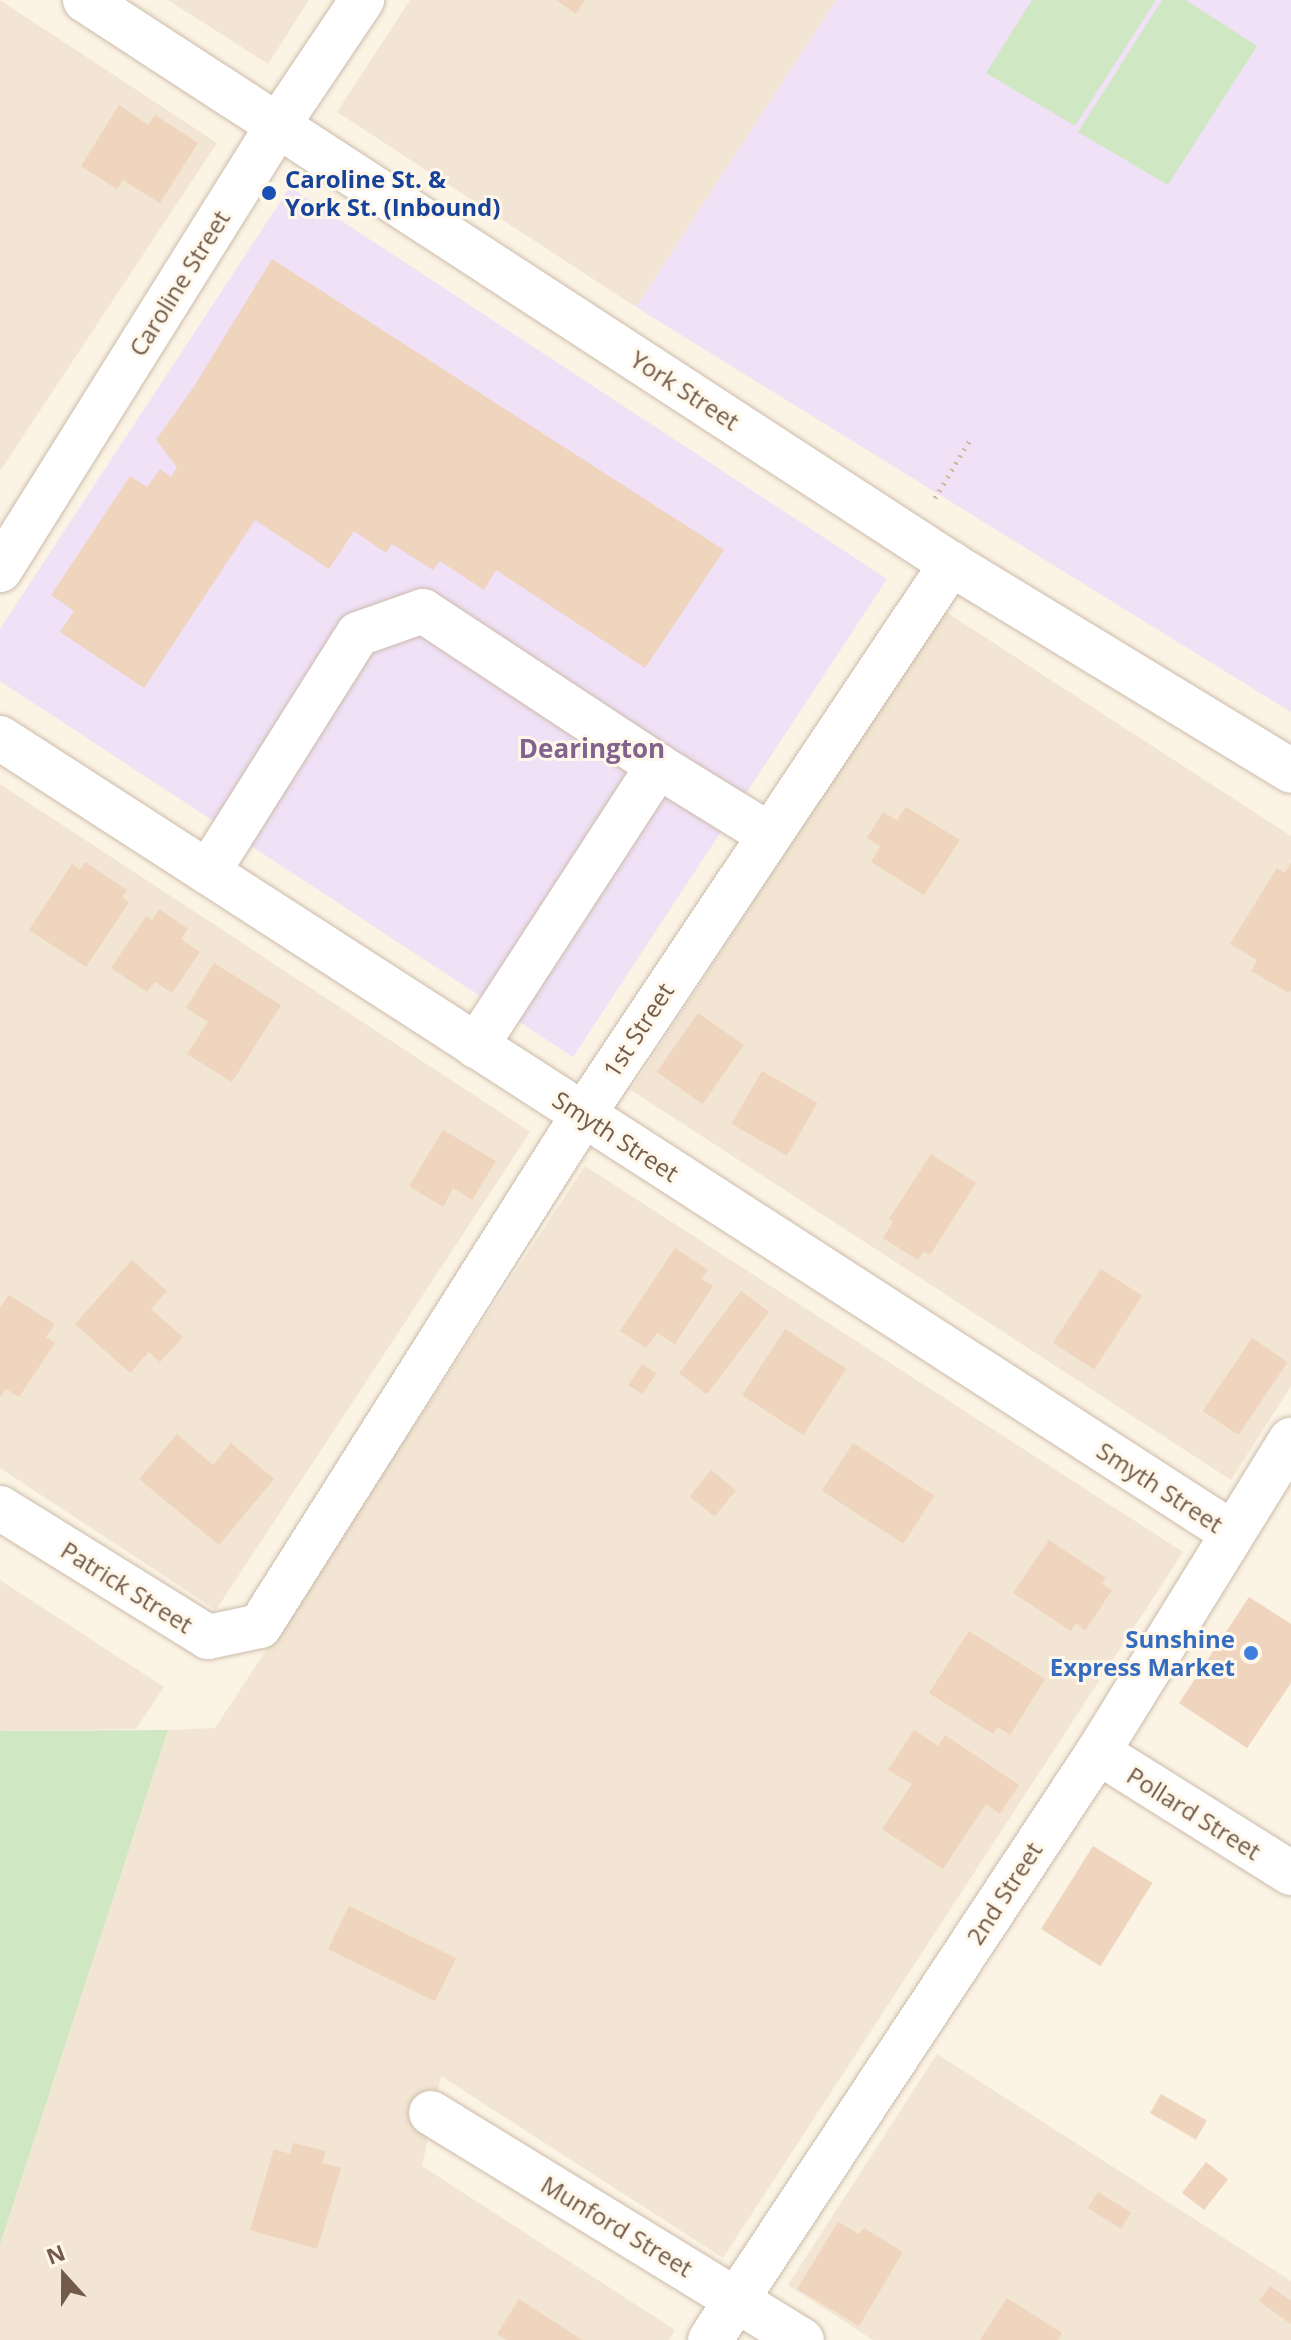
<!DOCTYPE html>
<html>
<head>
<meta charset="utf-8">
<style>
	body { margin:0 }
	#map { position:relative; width:1291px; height:2340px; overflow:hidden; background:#fbf3e4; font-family:"Open Sans",sans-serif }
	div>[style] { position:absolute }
	.residential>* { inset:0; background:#f2e5d3 }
	.education>* { inset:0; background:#f0e1f7 }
	.green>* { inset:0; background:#d0e7c4 }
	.building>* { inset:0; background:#efd4be; transform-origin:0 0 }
	.path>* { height:5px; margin-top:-2.5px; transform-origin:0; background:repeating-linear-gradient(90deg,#d3b7a1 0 2px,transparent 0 8px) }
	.roads { filter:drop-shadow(0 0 2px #ccbbab) drop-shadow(0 0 2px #ccbbab) }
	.minor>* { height:44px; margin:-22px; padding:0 22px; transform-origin:22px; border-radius:22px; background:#fff }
	.dots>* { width:22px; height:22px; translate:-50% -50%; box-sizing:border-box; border:4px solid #fef7ea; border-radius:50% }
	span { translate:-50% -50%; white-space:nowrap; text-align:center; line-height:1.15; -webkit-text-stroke:6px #fef7ea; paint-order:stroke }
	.transit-label { font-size:24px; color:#164399; font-weight:700 }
	.left { translate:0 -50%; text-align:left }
	.street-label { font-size:24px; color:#725b4b }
	.shop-label { font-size:24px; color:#366cbe; font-weight:700 }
	.right { translate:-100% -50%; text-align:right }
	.neighbourhood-label { font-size:26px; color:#82638e; font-weight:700 }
	.north { position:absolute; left:24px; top:2236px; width:80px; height:80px; -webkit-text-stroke:6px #fef7ea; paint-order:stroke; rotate:339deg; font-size:22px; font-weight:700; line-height:32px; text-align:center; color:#725b4b }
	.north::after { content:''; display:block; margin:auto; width:28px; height:36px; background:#725b4b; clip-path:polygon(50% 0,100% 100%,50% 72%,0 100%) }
</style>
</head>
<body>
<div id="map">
	<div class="residential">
		<i style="clip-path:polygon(0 0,217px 143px,0 471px)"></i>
		<i style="clip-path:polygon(168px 0,309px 0,268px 64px)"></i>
		<i style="clip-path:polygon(410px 0,836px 0,636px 307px,337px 112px)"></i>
		<i style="clip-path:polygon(943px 610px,1291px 836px,1291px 1386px,1231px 1480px,631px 1090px)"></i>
		<i style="clip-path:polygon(0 784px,530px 1132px,216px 1610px,0 1468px)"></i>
		<i style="clip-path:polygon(585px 1166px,1183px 1552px,723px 2258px,441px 2076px,422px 2166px,675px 2330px,669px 2340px,0 2340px,0 2245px,168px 1730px,215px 1728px)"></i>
		<i style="clip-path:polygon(0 1580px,164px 1687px,136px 1729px,0 1731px)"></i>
		<i style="clip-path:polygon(937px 2054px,1291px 2281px,1291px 2340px,873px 2340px,788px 2285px)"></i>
	</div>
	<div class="education">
		<i style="clip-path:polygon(836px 0,1291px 0,1291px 712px,636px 307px)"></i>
		<i style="clip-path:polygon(290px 187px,887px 579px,573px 1057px,0 681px,0 629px)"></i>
	</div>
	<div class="green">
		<i style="clip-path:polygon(1032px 0,1156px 0,1075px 126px,986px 73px)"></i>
		<i style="clip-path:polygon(1162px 0,1186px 0,1257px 46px,1168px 185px,1078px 132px)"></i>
		<i style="clip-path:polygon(168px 1730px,0 2245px,0 1731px)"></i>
	</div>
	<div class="building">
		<i style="clip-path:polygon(556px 0,585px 0,576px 14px)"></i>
		<i style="clip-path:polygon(119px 105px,148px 125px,155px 115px,198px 143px,160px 203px,123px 180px,117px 189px,81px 166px)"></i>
		<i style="clip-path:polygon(272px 259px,724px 550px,645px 668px,496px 570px,484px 590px,440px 561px,433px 570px,392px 544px,386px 553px,354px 531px,329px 569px,255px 520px,144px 688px,60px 632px,74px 611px,51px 595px,130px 476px,147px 487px,160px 469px,171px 477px,177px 467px,156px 440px,193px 388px)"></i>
		<i style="clip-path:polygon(906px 807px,960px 840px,924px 895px,871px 862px,880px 846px,867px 838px,883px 812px,897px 820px)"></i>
		<i style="clip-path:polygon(85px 862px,127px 890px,122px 897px,129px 902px,86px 967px,29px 930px,72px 864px,80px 870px)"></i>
		<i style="clip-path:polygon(1291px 862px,1291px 990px,1289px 993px,1251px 971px,1257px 960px,1230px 944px,1277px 868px,1285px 873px)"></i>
		<i style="clip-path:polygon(159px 909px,188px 929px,181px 939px,200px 952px,172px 993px,155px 982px,147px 992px,111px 968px,146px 916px,152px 920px)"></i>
		<i style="clip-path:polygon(214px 963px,281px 1005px,232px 1082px,187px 1054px,208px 1022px,186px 1008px)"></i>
		<i style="left:698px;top:1013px;width:56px;height:72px;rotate:35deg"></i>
		<i style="left:762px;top:1071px;width:64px;height:61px;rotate:30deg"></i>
		<i style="clip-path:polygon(443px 1130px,496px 1161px,472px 1200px,453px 1188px,443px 1207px,409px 1186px)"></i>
		<i style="clip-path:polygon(931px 1154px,976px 1183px,930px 1255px,924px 1251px,918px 1260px,883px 1238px,893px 1222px,889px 1219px)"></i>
		<i style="clip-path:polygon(675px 1248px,708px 1270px,701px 1279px,713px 1286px,675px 1344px,657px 1333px,646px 1348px,620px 1331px)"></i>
		<i style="clip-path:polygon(132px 1260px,167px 1291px,151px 1309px,183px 1337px,160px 1362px,149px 1352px,130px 1373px,75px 1324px)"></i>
		<i style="left:1101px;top:1269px;width:49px;height:88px;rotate:33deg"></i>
		<i style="left:741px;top:1291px;width:35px;height:103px;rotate:37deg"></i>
		<i style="clip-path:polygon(9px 1295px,55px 1324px,46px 1337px,55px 1343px,19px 1397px,6px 1389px,0 1397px,0 1308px)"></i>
		<i style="left:785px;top:1329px;width:73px;height:79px;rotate:33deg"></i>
		<i style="left:1252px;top:1338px;width:43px;height:88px;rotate:34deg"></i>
		<i style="left:642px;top:1364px;width:17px;height:25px;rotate:33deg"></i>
		<i style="clip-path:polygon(177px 1434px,213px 1465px,231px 1443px,274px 1479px,219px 1545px,139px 1479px)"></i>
		<i style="left:853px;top:1443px;width:97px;height:57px;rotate:33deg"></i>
		<i style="left:711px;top:1470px;width:32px;height:34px;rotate:39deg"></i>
		<i style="clip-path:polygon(1049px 1540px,1106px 1578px,1102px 1584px,1112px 1590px,1085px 1631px,1076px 1623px,1071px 1631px,1013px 1593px)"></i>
		<i style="clip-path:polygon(1249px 1597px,1291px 1624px,1291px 1683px,1247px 1748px,1179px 1703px)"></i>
		<i style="clip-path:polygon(969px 1631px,1045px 1679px,1010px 1735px,998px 1727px,993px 1734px,929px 1693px)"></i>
		<i style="clip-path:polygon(914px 1730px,938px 1746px,945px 1735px,1019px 1785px,1000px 1814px,986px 1804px,943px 1869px,882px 1829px,912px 1784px,888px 1770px)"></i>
		<i style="left:1093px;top:1846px;width:70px;height:98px;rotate:32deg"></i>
		<i style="left:349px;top:1906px;width:119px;height:48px;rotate:26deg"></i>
		<i style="left:1161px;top:2094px;width:53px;height:22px;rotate:30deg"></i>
		<i style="clip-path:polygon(293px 2143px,326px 2151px,322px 2163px,341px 2168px,317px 2249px,250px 2230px,274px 2149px,290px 2154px)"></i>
		<i style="left:1206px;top:2162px;width:28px;height:39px;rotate:38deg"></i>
		<i style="left:1098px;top:2192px;width:39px;height:19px;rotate:32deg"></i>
		<i style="clip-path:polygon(838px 2222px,859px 2234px,864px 2228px,903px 2252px,859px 2326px,797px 2289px)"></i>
		<i style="clip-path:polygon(1270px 2286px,1291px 2301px,1291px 2324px,1259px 2301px)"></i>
		<i style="clip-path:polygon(1007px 2298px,1062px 2333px,1058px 2340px,980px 2340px)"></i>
		<i style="clip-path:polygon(519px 2299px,582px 2340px,507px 2340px,497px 2334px)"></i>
	</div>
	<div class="path">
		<i style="left:935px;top:498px;width:68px;rotate:-58.9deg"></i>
	</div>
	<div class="roads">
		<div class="minor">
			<i style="left:85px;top:0;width:1033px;rotate:33.07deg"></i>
			<i style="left:951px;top:564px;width:398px;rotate:31.3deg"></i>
			<i style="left:0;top:570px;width:525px;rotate:-58.01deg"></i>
			<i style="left:278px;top:125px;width:151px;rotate:-56.1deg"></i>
			<i style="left:0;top:738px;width:1466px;rotate:32.83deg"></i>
			<i style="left:658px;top:766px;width:129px;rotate:31.7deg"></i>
			<i style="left:208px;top:872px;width:281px;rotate:-57.8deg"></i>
			<i style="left:358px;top:634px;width:69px;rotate:-19.5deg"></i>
			<i style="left:423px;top:611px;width:282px;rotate:33.4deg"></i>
			<i style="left:658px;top:766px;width:334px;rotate:123deg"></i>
			<i style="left:0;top:1508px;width:245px;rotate:31.8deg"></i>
			<i style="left:208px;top:1637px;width:53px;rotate:-11.9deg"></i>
			<i style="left:260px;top:1626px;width:605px;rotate:-57.7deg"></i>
			<i style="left:583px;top:1115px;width:663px;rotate:-56.26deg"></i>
			<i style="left:1098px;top:1752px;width:228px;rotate:32.1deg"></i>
			<i style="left:431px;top:2113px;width:435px;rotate:31.5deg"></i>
			<i style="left:710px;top:2340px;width:704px;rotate:-56.58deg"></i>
			<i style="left:1098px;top:1752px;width:367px;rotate:-58.3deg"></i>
		</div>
	</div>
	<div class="dots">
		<i style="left:269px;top:193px;background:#1a4fb4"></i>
		<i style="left:1251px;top:1653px;background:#3f7fe0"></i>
	</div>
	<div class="transit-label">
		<span class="left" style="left:285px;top:193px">Caroline St. &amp;<br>York St. (Inbound)</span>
	</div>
	<div class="street-label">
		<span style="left:179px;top:283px;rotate:-58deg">Caroline Street</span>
		<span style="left:685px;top:390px;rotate:33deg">York Street</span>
		<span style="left:638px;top:1030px;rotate:-57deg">1st Street</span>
		<span style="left:616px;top:1136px;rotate:33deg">Smyth Street</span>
		<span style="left:1160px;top:1487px;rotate:33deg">Smyth Street</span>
		<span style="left:127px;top:1587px;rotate:32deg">Patrick Street</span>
		<span style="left:1194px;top:1813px;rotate:32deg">Pollard Street</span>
		<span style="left:1004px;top:1893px;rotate:-57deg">2nd Street</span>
		<span style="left:617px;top:2226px;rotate:31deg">Munford Street</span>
	</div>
	<div class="shop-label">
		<span class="right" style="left:1235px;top:1653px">Sunshine<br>Express Market</span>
	</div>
	<div class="neighbourhood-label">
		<span style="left:592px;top:749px">Dearington</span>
	</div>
	<div class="north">N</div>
</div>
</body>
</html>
